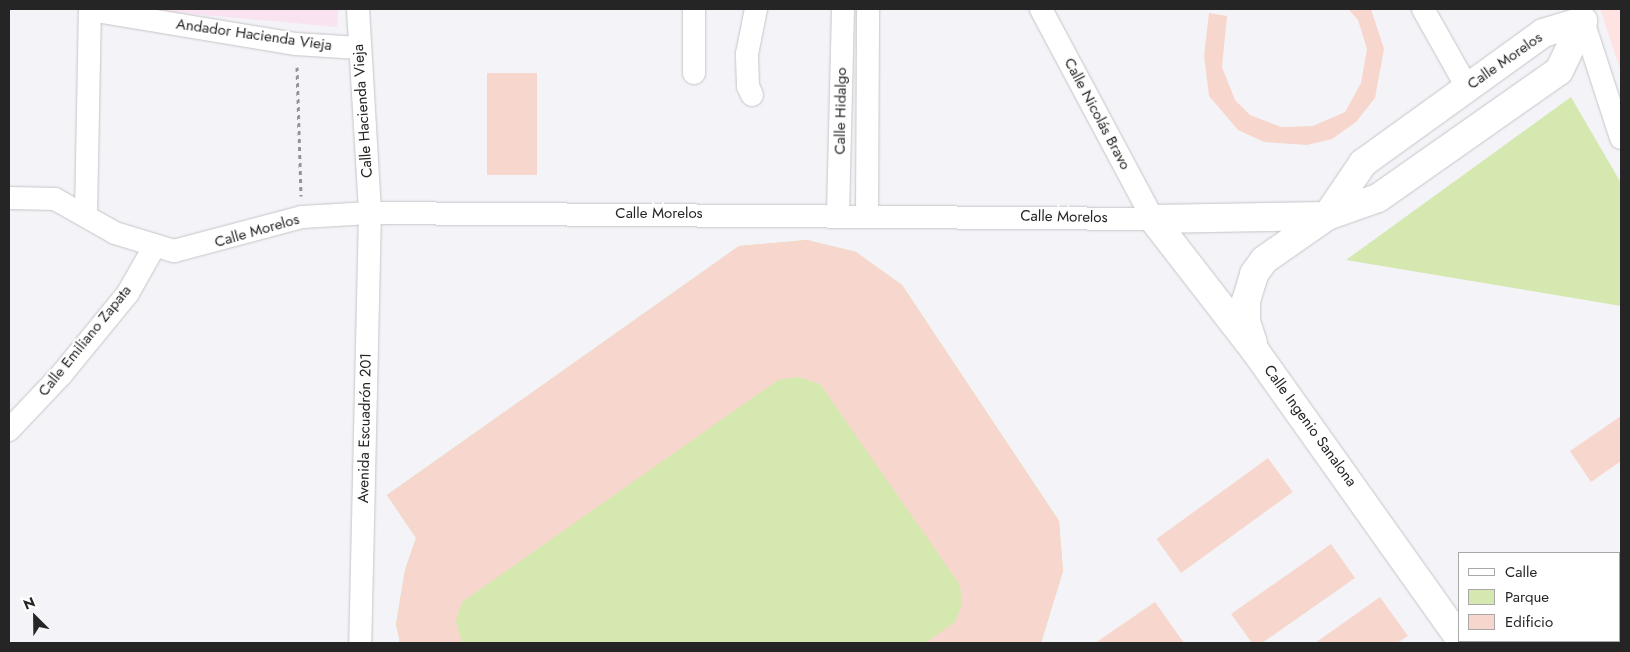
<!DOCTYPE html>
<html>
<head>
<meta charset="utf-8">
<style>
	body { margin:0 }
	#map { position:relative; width:1630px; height:652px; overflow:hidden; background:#f4f4f8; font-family:Jost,sans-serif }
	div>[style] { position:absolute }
	.commercial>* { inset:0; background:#fae3f0 }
	.industrial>* { inset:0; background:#fee3e2 }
	.green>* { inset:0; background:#d4e8b0 }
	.building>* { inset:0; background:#f7d7cd; transform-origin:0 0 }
	.path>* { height:3px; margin-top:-1.5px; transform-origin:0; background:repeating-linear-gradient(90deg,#949497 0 4px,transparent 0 8px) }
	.roads { filter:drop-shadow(0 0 1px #c5c5c9) drop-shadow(0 0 1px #c5c5c9) }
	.minor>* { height:22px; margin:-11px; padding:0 11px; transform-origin:11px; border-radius:11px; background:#fff }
	.secondary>* { height:28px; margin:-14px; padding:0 14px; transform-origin:14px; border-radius:14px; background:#fff }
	span { translate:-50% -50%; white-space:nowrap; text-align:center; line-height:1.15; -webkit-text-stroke:4px #fff; paint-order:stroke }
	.street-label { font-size:15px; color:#252526 }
	.frame { position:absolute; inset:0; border:10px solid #252526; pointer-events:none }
	.legend { position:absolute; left:1458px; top:552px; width:162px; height:90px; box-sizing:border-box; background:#fff; border:1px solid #a8a8a8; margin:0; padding:6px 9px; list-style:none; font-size:15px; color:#252526 }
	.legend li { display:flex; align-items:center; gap:10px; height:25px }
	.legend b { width:25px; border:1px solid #a8a8a8 }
	.north { position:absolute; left:10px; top:592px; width:50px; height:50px; -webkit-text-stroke:4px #fff; paint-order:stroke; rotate:337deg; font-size:14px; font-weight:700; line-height:20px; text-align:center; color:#252526 }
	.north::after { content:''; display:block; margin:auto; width:18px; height:22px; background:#252526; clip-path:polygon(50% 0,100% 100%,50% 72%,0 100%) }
</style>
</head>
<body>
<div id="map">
	<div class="commercial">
		<i style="clip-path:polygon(138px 9px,338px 9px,337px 27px)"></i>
	</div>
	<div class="industrial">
		<i style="clip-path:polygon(1600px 9px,1621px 9px,1621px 72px)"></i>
	</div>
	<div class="green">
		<i style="clip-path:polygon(1571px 97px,1621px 183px,1621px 306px,1346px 260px)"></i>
		<i style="clip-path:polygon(807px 240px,856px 252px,902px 285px,1059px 521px,1063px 571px,1041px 643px,400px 643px,396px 624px,405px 570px,416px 538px,387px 495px,739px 246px)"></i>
	</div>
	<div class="building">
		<i style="clip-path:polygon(1348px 9px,1371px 9px,1384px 49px,1375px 98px,1356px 122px,1332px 139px,1307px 145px,1264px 142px,1238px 130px,1209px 96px,1204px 56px,1209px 13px,1227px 16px,1222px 67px,1235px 100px,1250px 115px,1281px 127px,1313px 126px,1345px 112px,1361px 83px,1367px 49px,1358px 20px)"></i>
		<i style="left:487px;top:73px;width:50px;height:102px"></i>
		<i style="clip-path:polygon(807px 240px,856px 252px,902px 285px,1059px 521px,1063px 571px,1041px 643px,925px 643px,955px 622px,962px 604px,960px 585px,820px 384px,798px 377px,778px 380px,462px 602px,456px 621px,462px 643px,400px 643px,396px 624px,405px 570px,416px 538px,387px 495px,739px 246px)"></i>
		<i style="clip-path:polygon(1621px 416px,1621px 461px,1591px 482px,1570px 451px)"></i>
		<i style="left:1268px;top:458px;width:42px;height:138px;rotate:54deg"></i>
		<i style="clip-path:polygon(1331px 544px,1355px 578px,1262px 643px,1252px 643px,1231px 614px)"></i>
		<i style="clip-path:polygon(1380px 597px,1408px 636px,1397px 643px,1315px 643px)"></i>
		<i style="clip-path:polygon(1155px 602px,1184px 643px,1095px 643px)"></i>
	</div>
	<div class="path">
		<i style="left:297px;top:67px;width:129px;rotate:88.2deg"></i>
	</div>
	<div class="roads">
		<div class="minor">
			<i style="left:358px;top:9px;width:204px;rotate:86.6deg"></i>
			<i style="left:370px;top:213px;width:430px;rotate:91.3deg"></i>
			<i style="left:1423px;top:9px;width:90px;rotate:60.6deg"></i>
			<i style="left:90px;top:10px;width:209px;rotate:9.4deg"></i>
			<i style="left:296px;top:44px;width:63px;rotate:3.6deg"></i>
			<i style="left:1583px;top:21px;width:123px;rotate:72deg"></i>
			<i style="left:694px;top:73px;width:64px;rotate:-90deg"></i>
			<i style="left:752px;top:95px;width:10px;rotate:-114deg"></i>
			<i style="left:748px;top:86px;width:32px;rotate:-92deg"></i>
			<i style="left:747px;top:54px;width:46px;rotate:-78.7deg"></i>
			<i style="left:9px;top:198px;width:46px;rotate:1.2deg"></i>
			<i style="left:55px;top:199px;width:69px;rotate:29.5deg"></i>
			<i style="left:115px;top:233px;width:62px;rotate:17deg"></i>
			<i style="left:174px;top:251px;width:132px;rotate:-14.9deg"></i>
			<i style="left:302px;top:217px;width:68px;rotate:-3.4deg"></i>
			<i style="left:370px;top:213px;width:783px;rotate:0.44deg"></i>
			<i style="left:1153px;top:219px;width:238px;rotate:-118.1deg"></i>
			<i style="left:86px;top:214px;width:205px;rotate:-88.9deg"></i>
			<i style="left:838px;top:214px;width:205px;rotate:-88.6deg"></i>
			<i style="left:867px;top:214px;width:205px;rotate:-89.7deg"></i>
			<i style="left:9px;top:430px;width:76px;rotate:-46.6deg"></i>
			<i style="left:61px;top:375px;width:106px;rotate:-50.7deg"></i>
			<i style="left:128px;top:293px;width:53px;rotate:-60.5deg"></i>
		</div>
		<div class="secondary">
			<i style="left:1153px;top:219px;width:168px;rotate:52.2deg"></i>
			<i style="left:1256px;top:352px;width:351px;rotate:54.6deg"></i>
			<i style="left:1153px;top:219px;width:174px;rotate:-1deg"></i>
			<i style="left:1327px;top:216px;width:54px;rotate:-19.4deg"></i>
			<i style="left:1378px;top:198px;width:221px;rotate:-35.1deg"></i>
			<i style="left:1559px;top:71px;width:55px;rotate:-64.4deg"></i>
			<i style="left:1253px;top:343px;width:22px;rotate:-108deg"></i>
			<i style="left:1246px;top:322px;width:21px;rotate:-90deg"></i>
			<i style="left:1246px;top:301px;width:28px;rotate:-73deg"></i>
			<i style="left:1254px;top:274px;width:17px;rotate:-54deg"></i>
			<i style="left:1264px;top:260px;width:77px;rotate:-34.9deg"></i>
			<i style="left:1327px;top:216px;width:64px;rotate:-55.8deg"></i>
			<i style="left:1363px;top:163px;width:222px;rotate:-35.8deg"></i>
			<i style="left:1543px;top:33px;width:42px;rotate:-16.7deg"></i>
		</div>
	</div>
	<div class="street-label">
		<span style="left:254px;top:35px;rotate:8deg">Andador Hacienda Vieja</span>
		<span style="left:1505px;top:61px;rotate:-35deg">Calle Morelos</span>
		<span style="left:363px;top:111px;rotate:-94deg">Calle Hacienda Vieja</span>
		<span style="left:841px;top:111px;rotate:-89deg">Calle Hidalgo</span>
		<span style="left:1097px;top:114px;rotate:62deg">Calle Nicolás Bravo</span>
		<span style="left:659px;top:214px">Calle Morelos</span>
		<span style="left:1064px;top:217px;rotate:1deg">Calle Morelos</span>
		<span style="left:257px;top:231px;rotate:-16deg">Calle Morelos</span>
		<span style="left:85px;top:341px;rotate:-51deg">Calle Emiliano Zapata</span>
		<span style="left:1310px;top:426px;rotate:54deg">Calle Ingenio Sanalona</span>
		<span style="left:365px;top:428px;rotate:-89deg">Avenida Escuadrón 201</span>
	</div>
	<div class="frame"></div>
	<ul class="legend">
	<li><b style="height:6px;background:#fff"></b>Calle</li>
	<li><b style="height:14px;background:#d4e8b0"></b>Parque</li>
	<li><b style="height:14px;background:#f7d7cd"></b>Edificio</li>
	</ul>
	<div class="north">N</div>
</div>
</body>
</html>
